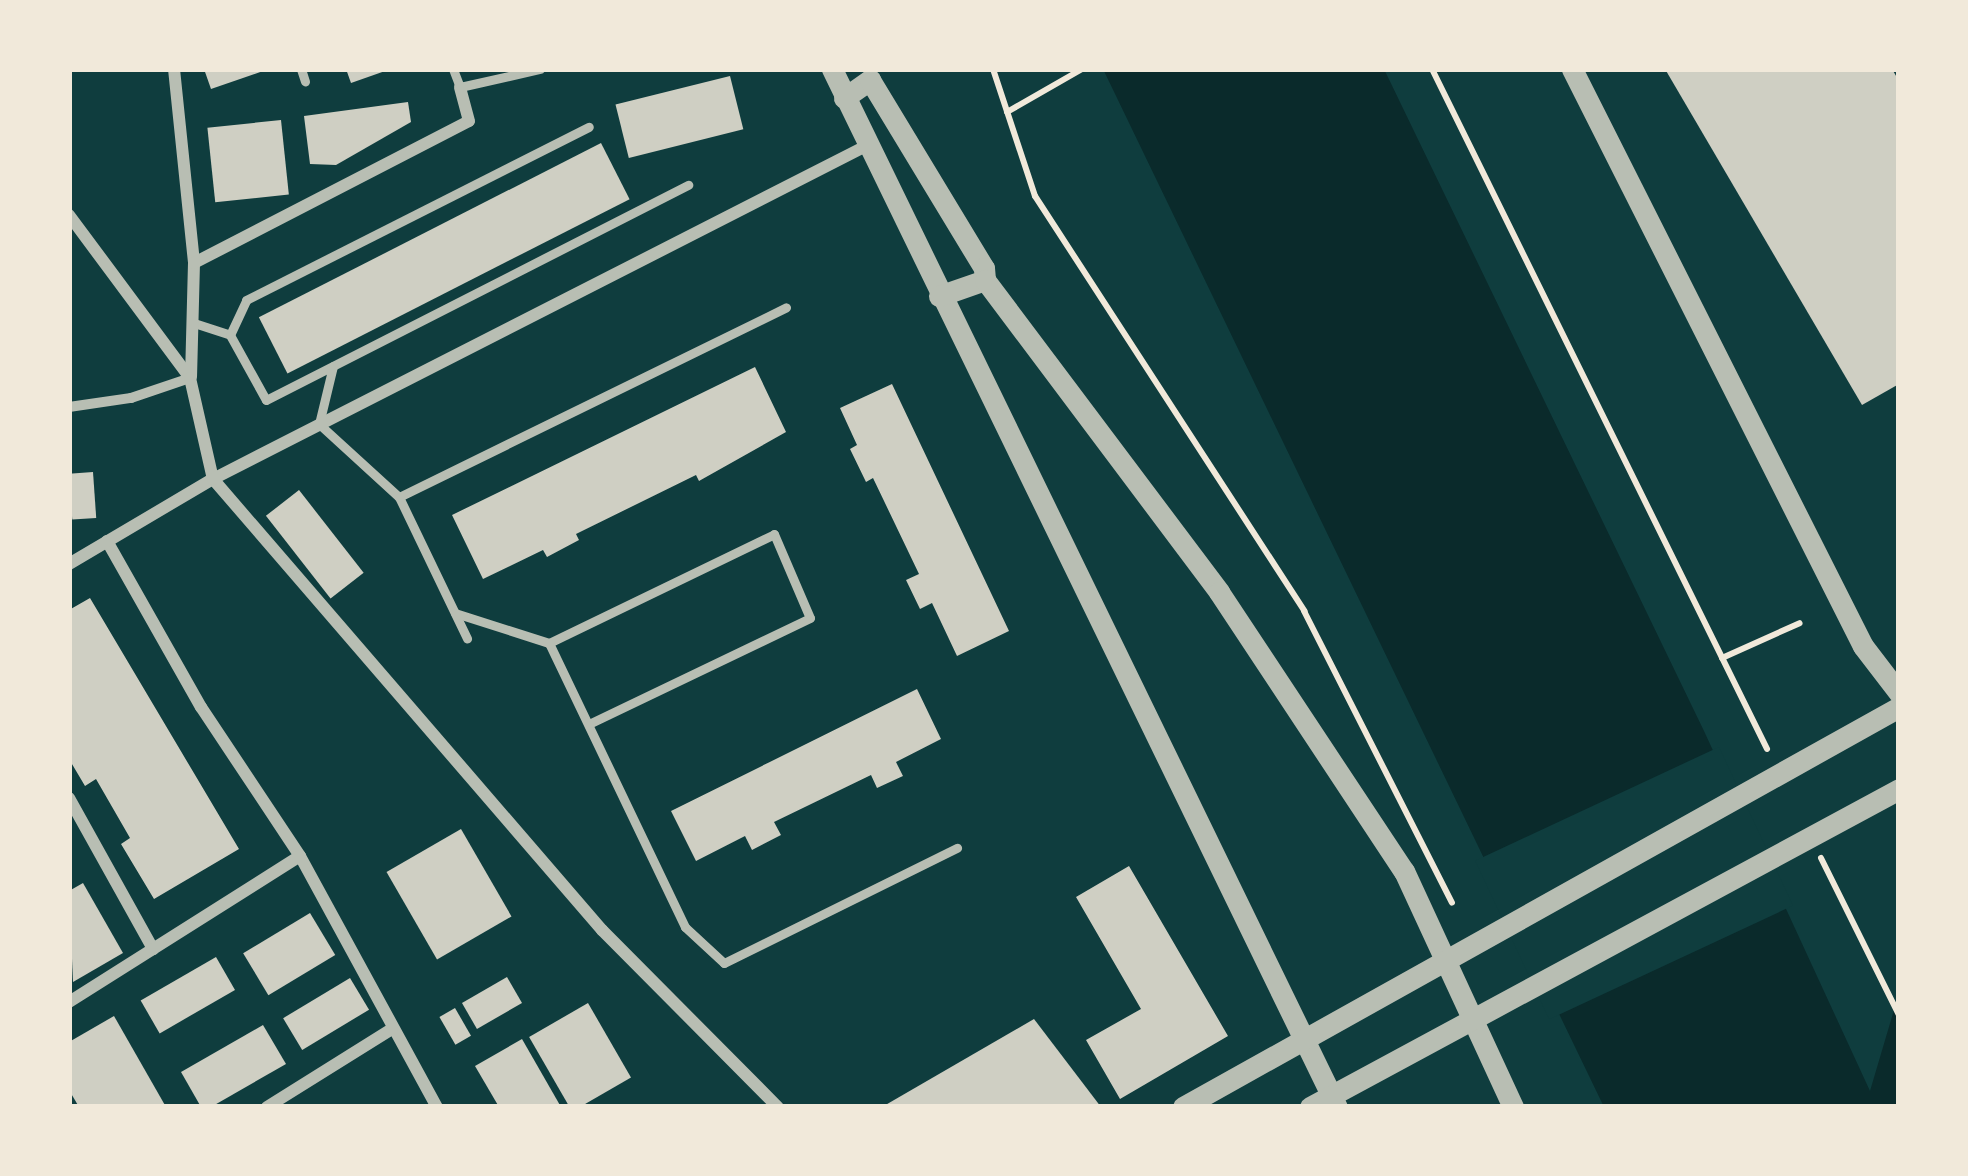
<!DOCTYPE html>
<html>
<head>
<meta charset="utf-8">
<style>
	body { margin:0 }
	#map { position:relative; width:1968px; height:1176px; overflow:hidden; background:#0f3d3e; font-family:Overpass,sans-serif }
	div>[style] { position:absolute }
	.water>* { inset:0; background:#0a2a2b }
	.pier>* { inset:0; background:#0f3d3e; transform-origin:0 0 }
	.building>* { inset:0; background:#cfcfc3; transform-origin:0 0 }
	.path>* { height:6px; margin:-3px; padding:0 3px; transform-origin:3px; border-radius:3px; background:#f1e9da }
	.service>* { height:9px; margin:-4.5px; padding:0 4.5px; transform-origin:4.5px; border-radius:4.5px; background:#b8beb3 }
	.pedestrian>* { height:10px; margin:-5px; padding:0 5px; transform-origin:5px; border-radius:5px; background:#b8beb3 }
	.minor>* { height:12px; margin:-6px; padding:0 6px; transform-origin:6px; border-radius:6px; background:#b8beb3 }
	.tertiary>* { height:21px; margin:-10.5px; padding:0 10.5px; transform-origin:10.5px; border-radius:10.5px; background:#b8beb3 }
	span { translate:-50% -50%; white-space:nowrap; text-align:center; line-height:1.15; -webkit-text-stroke:9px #f1e9da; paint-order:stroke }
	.frame { position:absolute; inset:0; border:72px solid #f1e9da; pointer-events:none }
</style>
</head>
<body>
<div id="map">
	<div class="water">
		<i style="clip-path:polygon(1103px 69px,1384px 69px,1704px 731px,1870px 1091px,1899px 993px,1899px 1107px,1604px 1107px)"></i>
	</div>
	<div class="pier">
		<i style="left:1719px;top:747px;width:175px;height:269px;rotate:65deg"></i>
	</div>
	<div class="building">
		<i style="clip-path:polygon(204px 69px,266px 69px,266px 70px,211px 89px)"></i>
		<i style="clip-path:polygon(346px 69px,388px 69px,388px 70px,351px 83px)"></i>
		<i style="clip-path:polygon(1665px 69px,1892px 69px,1899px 81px,1899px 384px,1862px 405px)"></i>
		<i style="left:730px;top:76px;width:55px;height:118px;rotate:76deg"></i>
		<i style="clip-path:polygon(408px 102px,411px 122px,336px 165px,310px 164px,304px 116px)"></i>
		<i style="left:281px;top:120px;width:75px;height:74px;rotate:84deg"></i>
		<i style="left:601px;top:143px;width:63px;height:384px;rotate:63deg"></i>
		<i style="clip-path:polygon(755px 367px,786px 432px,699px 481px,696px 475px,576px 534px,579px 540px,547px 557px,543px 550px,483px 579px,452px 515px)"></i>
		<i style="clip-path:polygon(892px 384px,1009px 631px,957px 656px,932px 603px,920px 609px,906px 580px,919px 574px,873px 478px,866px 482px,850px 449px,857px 445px,840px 408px)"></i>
		<i style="left:93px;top:472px;width:46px;height:24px;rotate:86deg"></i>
		<i style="left:299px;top:490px;width:105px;height:42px;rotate:52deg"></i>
		<i style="clip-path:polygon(90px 598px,239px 849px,154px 899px,121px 844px,130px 838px,96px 779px,85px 786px,69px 759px,69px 610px)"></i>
		<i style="clip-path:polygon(917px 689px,941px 739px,896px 762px,903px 776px,877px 788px,871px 775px,774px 822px,781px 835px,752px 850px,745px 836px,696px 861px,671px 811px)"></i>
		<i style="left:461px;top:829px;width:101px;height:86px;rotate:60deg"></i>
		<i style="clip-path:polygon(1129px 866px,1228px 1036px,1120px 1099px,1086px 1040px,1141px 1009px,1076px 897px)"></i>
		<i style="clip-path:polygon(83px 883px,123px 953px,73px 982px,69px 891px)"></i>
		<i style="left:310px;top:913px;width:49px;height:78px;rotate:59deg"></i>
		<i style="left:216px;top:957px;width:38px;height:87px;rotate:60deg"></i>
		<i style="left:507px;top:977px;width:30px;height:52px;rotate:60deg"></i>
		<i style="left:350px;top:978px;width:37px;height:78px;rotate:59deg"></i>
		<i style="left:588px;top:1003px;width:86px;height:68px;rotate:60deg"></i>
		<i style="left:455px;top:1008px;width:32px;height:18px;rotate:60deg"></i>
		<i style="clip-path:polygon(114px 1016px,166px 1107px,79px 1107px,69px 1090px,69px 1042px)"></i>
		<i style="clip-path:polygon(1034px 1019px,1101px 1107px,882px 1107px)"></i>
		<i style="clip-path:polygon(263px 1025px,286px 1064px,211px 1107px,201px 1107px,181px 1072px)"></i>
		<i style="clip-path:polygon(522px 1039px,561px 1107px,499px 1107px,475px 1066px)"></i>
	</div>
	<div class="path">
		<i style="left:993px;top:69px;width:134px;rotate:71.7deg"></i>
		<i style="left:1035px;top:196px;width:495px;rotate:57deg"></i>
		<i style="left:1304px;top:611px;width:327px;rotate:63.1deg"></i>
		<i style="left:1432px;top:69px;width:758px;rotate:63.77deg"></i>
		<i style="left:1007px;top:112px;width:86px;rotate:-29.8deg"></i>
		<i style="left:1722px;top:658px;width:85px;rotate:-24.2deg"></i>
		<i style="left:1821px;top:858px;width:175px;rotate:63.6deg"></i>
	</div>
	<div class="service">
		<i style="left:301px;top:69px;width:13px;rotate:72deg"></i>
		<i style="left:453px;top:69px;width:19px;rotate:69deg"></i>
		<i style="left:460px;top:87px;width:82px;rotate:-12.7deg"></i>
		<i style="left:194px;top:323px;width:38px;rotate:18deg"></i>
		<i style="left:230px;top:335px;width:74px;rotate:61deg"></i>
		<i style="left:266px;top:400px;width:474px;rotate:-27deg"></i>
		<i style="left:230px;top:335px;width:38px;rotate:-65deg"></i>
		<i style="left:246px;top:300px;width:384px;rotate:-26.8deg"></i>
		<i style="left:333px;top:366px;width:60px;rotate:103.6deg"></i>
		<i style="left:319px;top:424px;width:108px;rotate:42.4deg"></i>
		<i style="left:399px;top:497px;width:157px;rotate:64.3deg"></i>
		<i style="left:399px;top:497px;width:431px;rotate:-26.1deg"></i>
		<i style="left:455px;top:613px;width:99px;rotate:17.7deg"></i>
		<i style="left:549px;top:643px;width:315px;rotate:64.4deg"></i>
		<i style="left:685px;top:927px;width:53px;rotate:42.7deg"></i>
		<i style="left:724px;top:963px;width:260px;rotate:-26.3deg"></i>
		<i style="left:549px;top:643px;width:250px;rotate:-25.8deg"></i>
		<i style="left:774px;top:534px;width:91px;rotate:66.8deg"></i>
		<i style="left:810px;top:618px;width:243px;rotate:154.4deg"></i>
	</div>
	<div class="pedestrian">
		<i style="left:69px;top:407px;width:63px;rotate:-8.3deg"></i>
		<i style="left:131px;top:398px;width:62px;rotate:-18.7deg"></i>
	</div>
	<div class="minor">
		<i style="left:174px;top:69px;width:195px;rotate:84.1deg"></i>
		<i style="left:194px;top:263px;width:114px;rotate:91.5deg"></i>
		<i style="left:69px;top:215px;width:203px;rotate:53.4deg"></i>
		<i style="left:190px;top:378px;width:104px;rotate:77.2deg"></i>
		<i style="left:213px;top:479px;width:596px;rotate:49.22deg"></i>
		<i style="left:602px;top:930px;width:250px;rotate:45.2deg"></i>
		<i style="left:194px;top:263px;width:309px;rotate:-27.3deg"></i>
		<i style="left:469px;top:121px;width:35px;rotate:-105deg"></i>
		<i style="left:107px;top:541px;width:191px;rotate:60.5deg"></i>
		<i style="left:201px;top:707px;width:179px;rotate:56.4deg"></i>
		<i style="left:300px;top:856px;width:286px;rotate:61.4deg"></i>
		<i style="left:69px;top:564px;width:167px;rotate:-30.6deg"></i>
		<i style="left:213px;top:479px;width:733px;rotate:-27.02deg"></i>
		<i style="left:69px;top:798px;width:173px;rotate:60.9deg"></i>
		<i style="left:69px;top:1002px;width:273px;rotate:-32.3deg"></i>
		<i style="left:267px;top:1107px;width:147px;rotate:-32deg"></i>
	</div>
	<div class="tertiary">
		<i style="left:832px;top:69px;width:1154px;rotate:64.06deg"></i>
		<i style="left:1572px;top:69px;width:646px;rotate:63.24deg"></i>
		<i style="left:1863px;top:646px;width:59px;rotate:52.5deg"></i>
		<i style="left:844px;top:98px;width:32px;rotate:-35deg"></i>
		<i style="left:870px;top:80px;width:220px;rotate:58.8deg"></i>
		<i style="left:984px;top:268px;width:12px;rotate:85deg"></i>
		<i style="left:939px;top:296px;width:49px;rotate:-19.2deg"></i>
		<i style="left:985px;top:280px;width:390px;rotate:53.1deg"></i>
		<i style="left:1219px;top:592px;width:335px;rotate:56.5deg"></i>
		<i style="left:1404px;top:871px;width:260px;rotate:65.2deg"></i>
		<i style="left:1183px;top:1107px;width:820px;rotate:-29.19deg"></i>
		<i style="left:1310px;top:1107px;width:669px;rotate:-28.36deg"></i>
	</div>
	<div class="frame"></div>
</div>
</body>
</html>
